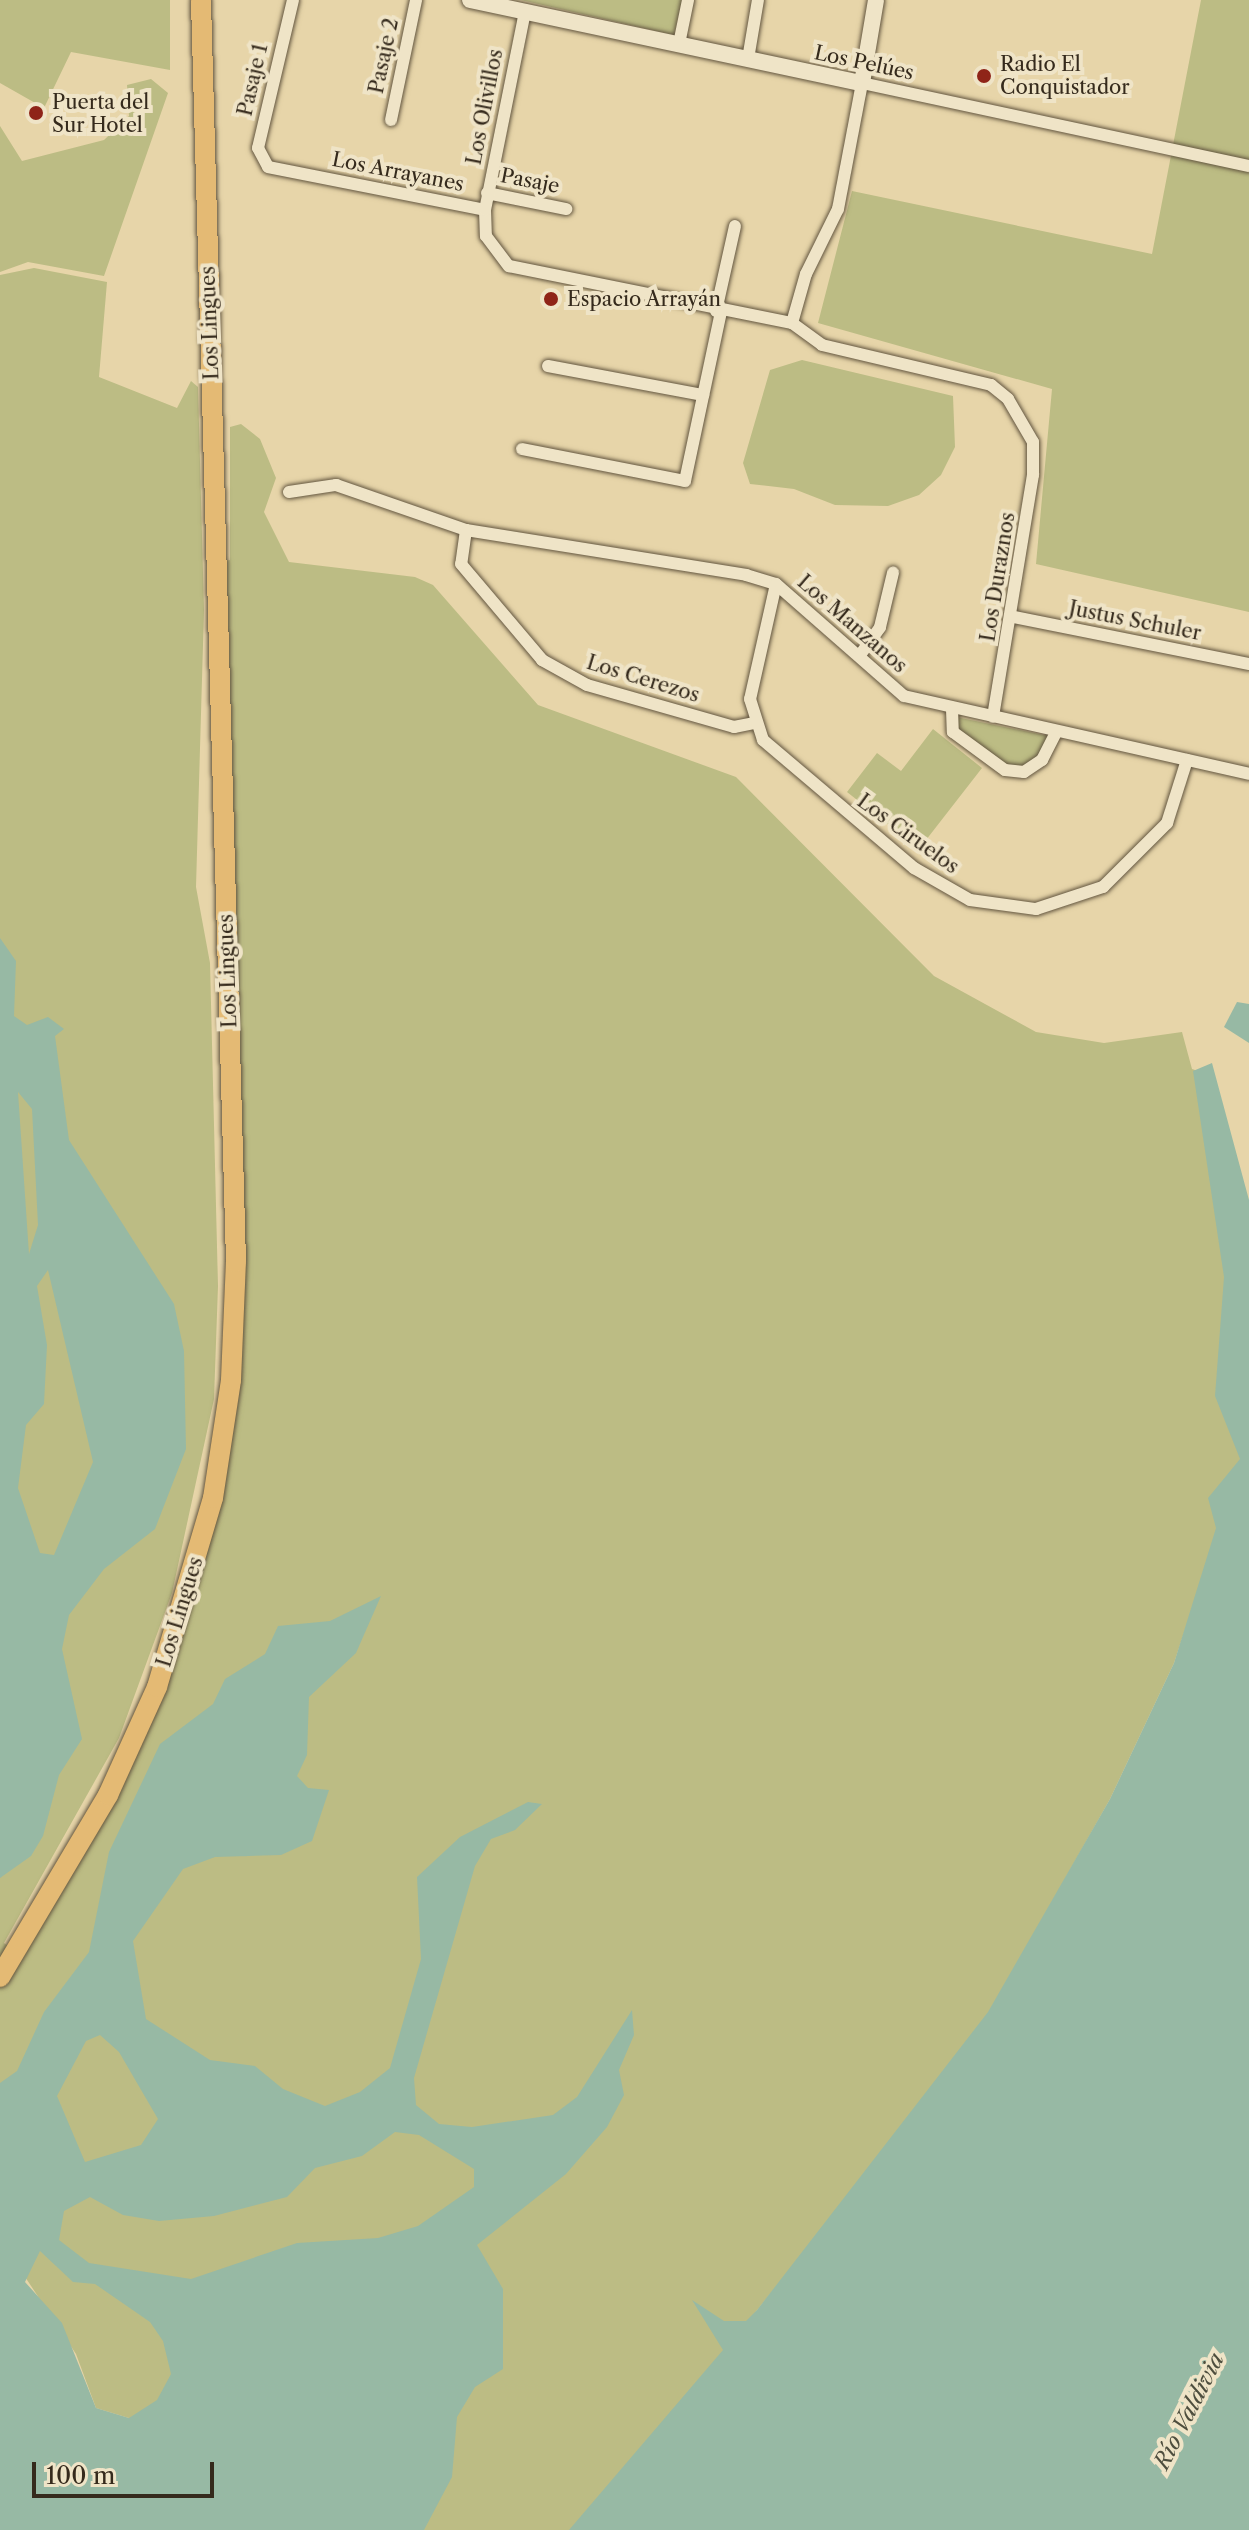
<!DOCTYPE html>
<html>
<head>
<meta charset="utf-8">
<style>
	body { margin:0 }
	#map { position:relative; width:1249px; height:2530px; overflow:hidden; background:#e7d5a9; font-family:"Libre Caslon Text",serif }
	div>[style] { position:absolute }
	.green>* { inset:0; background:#bcbc84 }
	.water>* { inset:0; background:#97b9a4 }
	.roads { filter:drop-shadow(0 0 2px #62553f) drop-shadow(0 0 2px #62553f) }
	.minor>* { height:12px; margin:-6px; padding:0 6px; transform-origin:6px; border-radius:6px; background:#efe4c7 }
	.tertiary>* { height:16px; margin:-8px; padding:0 8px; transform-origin:8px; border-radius:8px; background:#efe4c7 }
	.primary>* { height:20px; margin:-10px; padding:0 10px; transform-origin:10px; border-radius:10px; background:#e4ba74 }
	.dots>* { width:22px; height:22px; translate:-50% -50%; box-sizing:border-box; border:4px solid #efe4c7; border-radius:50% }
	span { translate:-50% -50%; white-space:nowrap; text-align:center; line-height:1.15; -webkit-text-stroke:8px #efe4c7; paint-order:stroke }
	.street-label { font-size:20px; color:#352a1c }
	.poi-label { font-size:20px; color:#352a1c }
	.left { translate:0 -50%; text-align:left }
	.water-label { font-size:22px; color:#4e4e3e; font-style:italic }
	.scale { position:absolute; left:32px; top:2462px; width:182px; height:36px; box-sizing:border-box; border:4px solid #352a1c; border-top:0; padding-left:10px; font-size:24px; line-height:28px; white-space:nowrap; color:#352a1c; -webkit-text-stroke:6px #efe4c7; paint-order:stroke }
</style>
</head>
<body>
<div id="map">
	<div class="green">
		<i style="clip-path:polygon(0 0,170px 0,170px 70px,71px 52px,44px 108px,0 83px)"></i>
		<i style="clip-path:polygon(521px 0,682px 0,674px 35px)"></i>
		<i style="clip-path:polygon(1201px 0,1249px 0,1249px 612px,1036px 564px,1052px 389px,818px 323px,852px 191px,1152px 254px)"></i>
		<i style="clip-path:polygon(151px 79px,168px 93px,104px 276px,28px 262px,0 272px,0 126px,22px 161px,104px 140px,129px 116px,127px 85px)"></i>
		<i style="clip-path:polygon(34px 268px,107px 282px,99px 377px,177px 408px,191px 381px,198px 387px,204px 610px,196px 887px,210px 963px,218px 1286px,214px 1399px,172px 1593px,119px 1738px,4px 1943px,15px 1951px,171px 1654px,229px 1388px,224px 561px,230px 560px,230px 427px,241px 424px,260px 439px,276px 478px,264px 512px,289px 562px,415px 577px,433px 585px,538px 705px,736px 777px,934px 976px,1036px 1032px,1104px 1043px,1182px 1032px,1192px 1069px,1201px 1072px,1249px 1245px,1249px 1409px,1241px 1459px,1174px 1663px,1110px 1799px,975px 2038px,581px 2530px,248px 2530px,129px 2418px,96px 2408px,76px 2354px,0 2239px,0 275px)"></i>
		<i style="clip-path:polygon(802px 360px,953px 396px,955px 447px,941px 475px,919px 495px,888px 506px,835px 505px,794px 489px,750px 484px,743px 463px,770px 370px)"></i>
		<i style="clip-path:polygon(956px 717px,1049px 736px,1038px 759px,1022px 768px,1003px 766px,953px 725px)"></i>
		<i style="clip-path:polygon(933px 729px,982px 768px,919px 849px,847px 792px,877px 753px,901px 771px)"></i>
	</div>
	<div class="water">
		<i style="clip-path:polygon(evenodd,0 938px,16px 961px,14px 1016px,27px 1025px,48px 1017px,64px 1029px,55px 1036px,69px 1140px,174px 1304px,184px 1351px,186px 1449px,155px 1529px,104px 1569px,69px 1615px,62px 1649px,82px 1739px,59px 1775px,43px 1836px,31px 1856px,0 1878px,0 938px,18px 1092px,32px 1109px,38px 1225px,29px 1254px,18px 1092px,0 938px,48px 1270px,93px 1462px,54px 1555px,40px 1553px,18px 1488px,26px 1425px,44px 1404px,47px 1345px,37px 1286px,48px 1270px)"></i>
		<i style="clip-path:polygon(1237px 1002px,1249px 1004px,1249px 1043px,1224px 1027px)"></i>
		<i style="clip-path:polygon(1212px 1063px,1249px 1200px,1249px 2530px,569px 2530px,723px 2350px,692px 2300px,724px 2321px,746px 2321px,757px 2310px,988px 2012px,1110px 1799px,1174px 1663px,1216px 1528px,1208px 1498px,1240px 1459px,1215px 1396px,1224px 1277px,1193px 1071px)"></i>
		<i style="clip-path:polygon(evenodd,381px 1596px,356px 1653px,309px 1697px,307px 1755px,297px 1776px,308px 1788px,329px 1790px,312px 1841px,281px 1855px,215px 1857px,183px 1869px,133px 1941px,146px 2019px,210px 2060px,255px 2066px,283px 2089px,325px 2106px,360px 2092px,390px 2068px,421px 1959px,417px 1877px,460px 1837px,528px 1802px,542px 1804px,515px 1830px,491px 1839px,475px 1866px,414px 2078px,416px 2105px,439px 2124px,472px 2127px,553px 2115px,577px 2097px,632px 2010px,634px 2035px,619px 2070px,624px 2095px,607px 2127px,566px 2174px,477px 2245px,503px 2289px,503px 2369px,475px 2387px,457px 2417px,452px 2477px,424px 2530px,0 2530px,0 2083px,17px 2071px,44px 2012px,89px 1952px,109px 1852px,160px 1744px,213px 1704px,225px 1679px,265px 1654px,278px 1626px,330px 1621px,381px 1596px,100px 2035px,119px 2052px,158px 2119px,141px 2145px,85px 2162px,57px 2096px,86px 2041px,100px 2035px,381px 1596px,395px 2132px,419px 2135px,474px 2169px,474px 2187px,418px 2226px,378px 2238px,297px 2243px,191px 2279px,89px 2263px,59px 2240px,64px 2211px,90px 2197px,123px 2215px,159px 2221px,214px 2216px,287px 2197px,315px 2168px,362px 2156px,395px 2132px,381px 1596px,40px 2251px,73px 2282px,95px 2284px,150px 2322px,163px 2341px,171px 2374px,157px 2400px,129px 2418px,96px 2408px,62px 2323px,25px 2282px,40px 2251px)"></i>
	</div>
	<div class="roads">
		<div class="minor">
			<i style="left:293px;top:0;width:152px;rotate:103.3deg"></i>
			<i style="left:258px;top:148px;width:21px;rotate:62deg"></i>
			<i style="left:268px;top:167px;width:221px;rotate:11.2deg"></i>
			<i style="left:485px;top:210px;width:26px;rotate:88deg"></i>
			<i style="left:486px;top:236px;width:38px;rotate:53deg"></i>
			<i style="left:509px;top:266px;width:289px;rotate:11.4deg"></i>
			<i style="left:792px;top:323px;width:37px;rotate:36deg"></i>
			<i style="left:822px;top:345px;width:174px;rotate:13.3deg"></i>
			<i style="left:991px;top:385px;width:22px;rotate:39deg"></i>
			<i style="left:1008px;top:399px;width:50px;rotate:59.8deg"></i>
			<i style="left:1033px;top:442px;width:33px;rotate:90deg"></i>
			<i style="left:1033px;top:475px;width:245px;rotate:99.4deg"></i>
			<i style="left:679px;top:44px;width:45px;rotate:-78.4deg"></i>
			<i style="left:748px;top:59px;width:60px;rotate:-80.4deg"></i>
			<i style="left:391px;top:120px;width:123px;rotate:-78.2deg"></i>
			<i style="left:487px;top:193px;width:81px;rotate:11.4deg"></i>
			<i style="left:485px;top:210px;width:203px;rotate:-78.6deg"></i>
			<i style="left:716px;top:311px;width:87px;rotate:-77.4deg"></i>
			<i style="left:792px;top:323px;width:51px;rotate:-74.1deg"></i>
			<i style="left:806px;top:274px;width:72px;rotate:-63.8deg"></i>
			<i style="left:838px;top:209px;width:128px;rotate:-79.2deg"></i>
			<i style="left:862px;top:83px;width:396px;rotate:12.1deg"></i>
			<i style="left:548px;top:366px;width:158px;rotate:10.6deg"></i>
			<i style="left:522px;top:449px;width:166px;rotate:11.1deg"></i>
			<i style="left:685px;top:481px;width:173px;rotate:-78deg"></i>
			<i style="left:289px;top:492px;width:48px;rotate:-8.5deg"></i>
			<i style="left:336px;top:485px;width:138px;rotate:19.1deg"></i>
			<i style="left:466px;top:530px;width:284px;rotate:9.1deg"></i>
			<i style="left:746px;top:575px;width:31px;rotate:17deg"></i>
			<i style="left:776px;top:584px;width:170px;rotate:41.2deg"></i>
			<i style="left:904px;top:696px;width:354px;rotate:12.7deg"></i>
			<i style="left:466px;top:530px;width:34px;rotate:98deg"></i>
			<i style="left:461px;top:564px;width:126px;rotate:49.8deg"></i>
			<i style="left:542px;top:660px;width:51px;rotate:29.1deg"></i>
			<i style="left:587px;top:685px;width:153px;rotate:15.9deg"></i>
			<i style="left:734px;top:727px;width:20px;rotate:-11deg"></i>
			<i style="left:776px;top:584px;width:118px;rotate:102.7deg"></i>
			<i style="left:750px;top:699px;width:43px;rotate:72.4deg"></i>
			<i style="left:763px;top:740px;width:198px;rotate:40.3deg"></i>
			<i style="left:914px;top:868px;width:64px;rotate:29.7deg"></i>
			<i style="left:970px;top:900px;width:67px;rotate:7.8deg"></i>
			<i style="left:1036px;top:909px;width:71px;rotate:-18.2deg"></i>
			<i style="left:1103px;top:887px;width:91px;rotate:-45deg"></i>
			<i style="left:1167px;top:823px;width:66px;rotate:-72.4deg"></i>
			<i style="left:1014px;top:617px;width:240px;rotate:11.3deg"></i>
			<i style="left:860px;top:655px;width:34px;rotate:-54deg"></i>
			<i style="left:880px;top:627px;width:56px;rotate:-76.5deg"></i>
			<i style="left:952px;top:709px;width:23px;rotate:88deg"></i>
			<i style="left:953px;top:732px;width:64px;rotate:36.2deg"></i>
			<i style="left:1005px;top:770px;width:19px;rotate:6deg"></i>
			<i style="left:1024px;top:772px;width:22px;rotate:-34deg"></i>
			<i style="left:1042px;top:760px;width:30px;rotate:-63deg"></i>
		</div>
		<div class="tertiary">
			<i style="left:470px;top:0;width:401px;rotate:12deg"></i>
			<i style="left:862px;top:83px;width:84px;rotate:-80.4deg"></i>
		</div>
		<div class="primary">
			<i style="left:0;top:1977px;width:212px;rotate:-59.3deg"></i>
			<i style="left:108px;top:1795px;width:119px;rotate:-65.6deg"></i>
			<i style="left:157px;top:1687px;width:197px;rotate:-73.5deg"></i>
			<i style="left:213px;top:1498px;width:119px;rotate:-81.3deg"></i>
			<i style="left:231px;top:1380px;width:118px;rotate:-87.6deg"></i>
			<i style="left:236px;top:1262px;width:1262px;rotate:-91.59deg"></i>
		</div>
	</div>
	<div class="dots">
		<i style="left:984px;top:76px;background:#8f2418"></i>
		<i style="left:36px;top:113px;background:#8f2418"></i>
		<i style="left:551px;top:299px;background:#8f2418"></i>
	</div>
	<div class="street-label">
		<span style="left:384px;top:56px;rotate:-78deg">Pasaje 2</span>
		<span style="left:864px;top:63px;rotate:12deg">Los Pelúes</span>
		<span style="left:253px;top:80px;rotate:-77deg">Pasaje 1</span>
		<span style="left:485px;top:107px;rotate:-79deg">Los Olivillos</span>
		<span style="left:398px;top:172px;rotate:11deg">Los Arrayanes</span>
		<span style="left:530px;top:181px;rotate:11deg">Pasaje</span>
		<span style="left:210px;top:323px;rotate:-92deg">Los Lingues</span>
		<span style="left:998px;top:577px;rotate:-81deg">Los Duraznos</span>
		<span style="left:1135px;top:621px;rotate:11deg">Justus Schuler</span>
		<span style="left:852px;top:624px;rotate:41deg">Los Manzanos</span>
		<span style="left:643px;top:679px;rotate:17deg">Los Cerezos</span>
		<span style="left:908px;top:834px;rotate:36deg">Los Ciruelos</span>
		<span style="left:228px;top:971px;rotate:-92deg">Los Lingues</span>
		<span style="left:180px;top:1612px;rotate:-73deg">Los Lingues</span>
	</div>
	<div class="poi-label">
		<span class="left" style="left:1000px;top:76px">Radio El<br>Conquistador</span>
		<span class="left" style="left:52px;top:114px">Puerta del<br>Sur Hotel</span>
		<span class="left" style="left:567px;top:299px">Espacio Arrayán</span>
	</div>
	<div class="water-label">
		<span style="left:1189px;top:2411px;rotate:-63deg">Río Valdivia</span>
	</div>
	<div class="scale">100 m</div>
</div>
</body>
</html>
